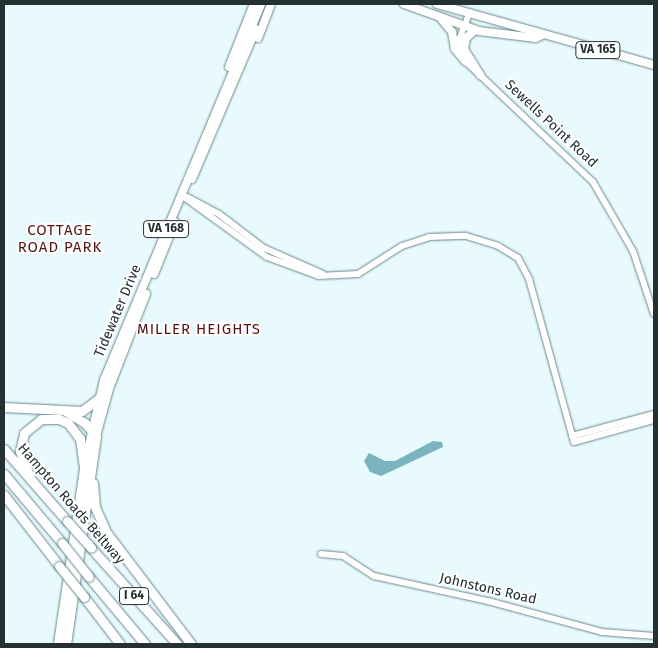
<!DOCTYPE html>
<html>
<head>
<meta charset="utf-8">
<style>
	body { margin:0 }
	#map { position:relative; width:658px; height:648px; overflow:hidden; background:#e8fafe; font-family:"Fira Sans",sans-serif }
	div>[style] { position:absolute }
	.water>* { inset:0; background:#79b4bf }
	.roads { filter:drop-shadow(0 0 1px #6a878c) drop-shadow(0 0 1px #6a878c) }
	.secondary>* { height:6px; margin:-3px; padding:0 3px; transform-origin:3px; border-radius:3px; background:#fff }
	.primary>* { height:8px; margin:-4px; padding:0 4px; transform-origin:4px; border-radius:4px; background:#fff }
	.highway>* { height:9px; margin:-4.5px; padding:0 4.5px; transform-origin:4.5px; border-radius:4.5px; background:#fff }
	.bridges { filter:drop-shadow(0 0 1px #6a878c) drop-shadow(0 0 1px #6a878c) }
	.highway-bridge>* { height:9px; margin:-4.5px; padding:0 4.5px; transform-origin:4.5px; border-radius:4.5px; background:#fff }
	span { translate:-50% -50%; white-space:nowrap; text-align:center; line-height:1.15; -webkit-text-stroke:4px #fff; paint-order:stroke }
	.shield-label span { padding:1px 4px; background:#fff; border:1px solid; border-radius:4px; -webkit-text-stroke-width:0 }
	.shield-label { font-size:12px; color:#243032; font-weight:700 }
	.street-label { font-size:14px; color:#243032 }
	.neighbourhood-label { font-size:15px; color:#591414; letter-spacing:1px }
	.frame { position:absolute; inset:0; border:5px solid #243032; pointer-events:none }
</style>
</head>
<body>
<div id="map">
	<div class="water">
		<i style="clip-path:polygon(433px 441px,442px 442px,443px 447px,381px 476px,370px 472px,364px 461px,369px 453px,385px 461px,395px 461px)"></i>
	</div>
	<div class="roads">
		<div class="secondary">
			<i style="left:469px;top:14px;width:31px;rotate:111deg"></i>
			<i style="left:458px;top:43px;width:19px;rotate:69deg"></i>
			<i style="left:465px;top:61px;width:176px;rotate:43.4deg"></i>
			<i style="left:593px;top:182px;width:80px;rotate:59.9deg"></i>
			<i style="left:633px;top:251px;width:66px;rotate:71.6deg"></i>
			<i style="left:184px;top:197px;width:102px;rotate:35.9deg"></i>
			<i style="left:267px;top:257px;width:55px;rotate:20.1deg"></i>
			<i style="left:319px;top:276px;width:39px;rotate:-3deg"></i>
			<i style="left:358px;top:274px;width:52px;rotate:-32.5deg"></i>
			<i style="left:402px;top:246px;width:28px;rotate:-18deg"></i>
			<i style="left:429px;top:237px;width:37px;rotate:-2deg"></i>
			<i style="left:466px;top:236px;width:34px;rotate:17deg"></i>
			<i style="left:498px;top:246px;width:23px;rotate:31deg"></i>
			<i style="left:518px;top:258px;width:24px;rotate:62deg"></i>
			<i style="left:529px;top:279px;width:169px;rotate:74.6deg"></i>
			<i style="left:574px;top:442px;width:83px;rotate:-15.4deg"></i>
			<i style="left:187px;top:197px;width:36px;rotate:28deg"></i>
			<i style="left:219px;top:214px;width:56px;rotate:37.1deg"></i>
			<i style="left:264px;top:248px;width:64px;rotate:23.8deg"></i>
			<i style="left:572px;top:436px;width:85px;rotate:-15deg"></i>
			<i style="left:321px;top:554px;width:22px;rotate:5deg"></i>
			<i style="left:343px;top:556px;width:37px;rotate:33deg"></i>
			<i style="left:374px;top:576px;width:117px;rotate:12.4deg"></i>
			<i style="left:488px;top:601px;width:118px;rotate:15.2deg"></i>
			<i style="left:602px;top:632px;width:52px;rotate:4.4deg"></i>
		</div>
		<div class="primary">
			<i style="left:404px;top:4px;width:80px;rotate:19.8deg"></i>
			<i style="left:479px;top:31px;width:57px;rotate:7deg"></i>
			<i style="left:536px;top:38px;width:7px;rotate:-27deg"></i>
			<i style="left:437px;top:4px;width:225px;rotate:15.7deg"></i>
			<i style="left:442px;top:20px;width:16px;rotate:50deg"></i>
			<i style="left:452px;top:32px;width:17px;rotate:80deg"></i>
			<i style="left:455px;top:49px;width:16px;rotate:50deg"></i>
			<i style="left:475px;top:30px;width:12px;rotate:138deg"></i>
			<i style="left:466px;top:38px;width:11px;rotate:100deg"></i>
			<i style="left:464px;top:49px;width:31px;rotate:58deg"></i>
			<i style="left:258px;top:38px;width:36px;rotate:-69deg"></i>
			<i style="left:229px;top:67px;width:68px;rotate:-68.4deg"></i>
			<i style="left:192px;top:179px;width:163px;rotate:-66.9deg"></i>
			<i style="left:154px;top:274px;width:56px;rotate:-68deg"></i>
			<i style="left:96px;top:436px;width:52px;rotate:-74.4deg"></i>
			<i style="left:110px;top:386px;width:99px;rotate:-68.6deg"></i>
			<i style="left:85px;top:463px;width:85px;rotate:-77.1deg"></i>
			<i style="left:104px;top:380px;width:407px;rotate:-67.3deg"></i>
		</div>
		<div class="highway">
			<i style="left:4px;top:407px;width:78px;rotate:2.9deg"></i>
			<i style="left:82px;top:411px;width:20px;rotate:-37deg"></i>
			<i style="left:65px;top:411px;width:23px;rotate:31deg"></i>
			<i style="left:85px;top:423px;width:17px;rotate:50deg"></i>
			<i style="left:96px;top:436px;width:210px;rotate:98.2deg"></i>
			<i style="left:4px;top:449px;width:96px;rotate:48.8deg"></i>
			<i style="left:4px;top:474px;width:90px;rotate:50deg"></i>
			<i style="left:31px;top:480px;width:31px;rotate:-111deg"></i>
			<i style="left:20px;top:451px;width:18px;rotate:-77deg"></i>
			<i style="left:24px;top:433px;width:22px;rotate:-39deg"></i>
			<i style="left:41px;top:419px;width:18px"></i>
			<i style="left:59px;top:419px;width:10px;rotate:24deg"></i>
			<i style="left:68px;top:423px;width:20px;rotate:53deg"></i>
			<i style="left:80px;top:439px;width:30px;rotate:82deg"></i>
			<i style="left:84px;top:469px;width:177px;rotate:98.5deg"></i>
			<i style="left:93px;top:483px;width:24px;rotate:85deg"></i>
			<i style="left:95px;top:507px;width:27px;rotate:66deg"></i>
			<i style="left:106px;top:532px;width:141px;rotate:52.8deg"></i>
			<i style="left:4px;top:495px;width:90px;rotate:52.2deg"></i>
			<i style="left:91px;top:548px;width:129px;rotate:48.1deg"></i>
			<i style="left:89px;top:577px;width:87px;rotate:50.1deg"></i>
			<i style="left:84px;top:597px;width:59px;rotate:52.5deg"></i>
		</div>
	</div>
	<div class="bridges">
		<div class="highway-bridge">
			<i style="left:67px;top:521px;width:36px;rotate:48deg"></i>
			<i style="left:62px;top:543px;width:43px;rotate:51.5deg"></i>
			<i style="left:59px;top:566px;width:40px;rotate:51deg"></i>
		</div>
	</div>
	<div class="shield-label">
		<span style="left:598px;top:50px">VA 165</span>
		<span style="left:166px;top:229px">VA 168</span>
		<span style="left:134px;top:596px">I 64</span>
	</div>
	<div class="street-label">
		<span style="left:551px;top:124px;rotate:43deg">Sewells Point Road</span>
		<span style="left:118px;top:311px;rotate:-67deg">Tidewater Drive</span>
		<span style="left:71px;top:504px;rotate:49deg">Hampton Roads Beltway</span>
		<span style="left:488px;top:589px;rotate:13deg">Johnstons Road</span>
	</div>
	<div class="neighbourhood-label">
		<span style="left:60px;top:239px">COTTAGE<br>ROAD PARK</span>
		<span style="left:199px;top:330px">MILLER HEIGHTS</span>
	</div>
	<div class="frame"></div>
</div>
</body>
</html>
